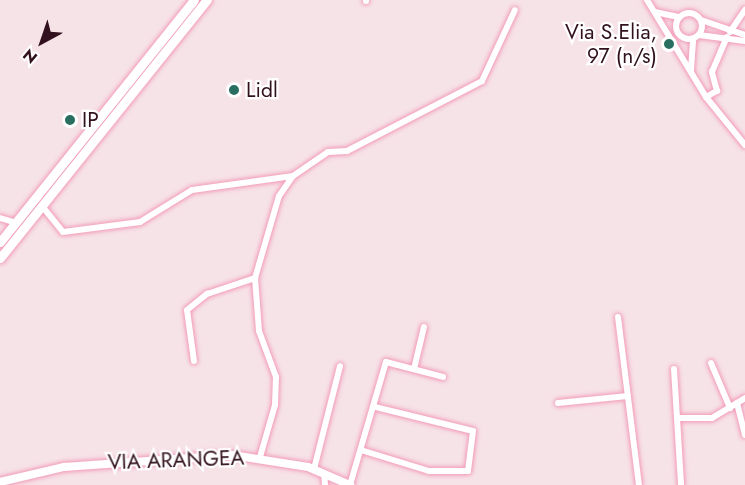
<!DOCTYPE html>
<html>
<head>
<meta charset="utf-8">
<style>
	body { margin:0 }
	#map { position:relative; width:745px; height:485px; overflow:hidden; background:#f6e3e8; font-family:Jost,sans-serif }
	div>[style] { position:absolute }
	.roads { filter:drop-shadow(0 0 2px #f39cb9) drop-shadow(0 0 2px #f39cb9) }
	.street>* { height:6px; margin:-3px; padding:0 3px; transform-origin:3px; border-radius:3px; background:#fff }
	.street>.ring { margin:-3px; padding:0; box-sizing:content-box; background:none; border:6px solid #fff; border-radius:50% }
	.secondary>* { height:8px; margin:-4px; padding:0 4px; transform-origin:4px; border-radius:4px; background:#fff }
	.primary>* { height:9px; margin:-4.5px; padding:0 4.5px; transform-origin:4.5px; border-radius:4.5px; background:#fff }
	.dots>* { width:16px; height:16px; translate:-50% -50%; box-sizing:border-box; border:3px solid #fff; border-radius:50% }
	span { translate:-50% -50%; white-space:nowrap; text-align:center; line-height:1.15; -webkit-text-stroke:4.5px #fff; paint-order:stroke }
	.poi-label { font-size:21px; color:#31111d }
	.right { translate:-100% -50%; text-align:right }
	.left { translate:0 -50%; text-align:left }
	.street-label { font-size:21px; color:#31111d }
	.north { position:absolute; left:12px; top:12px; width:60px; height:60px; -webkit-text-stroke:4px #fff; paint-order:stroke; rotate:220deg; font-size:16px; font-weight:700; line-height:24px; text-align:center; color:#31111d }
	.north::after { content:''; display:block; margin:auto; width:21px; height:27px; background:#31111d; clip-path:polygon(50% 0,100% 100%,50% 72%,0 100%) }
</style>
</head>
<body>
<div id="map">
	<div class="roads">
		<div class="street">
			<i style="left:647px;top:0;width:114px;rotate:58.7deg"></i>
			<i style="left:706px;top:97px;width:62px;rotate:50.9deg"></i>
			<i style="left:366px;top:1px;width:1px;rotate:-90deg"></i>
			<i style="left:655px;top:12px;width:25px;rotate:12deg"></i>
			<i class="ring" style="left:676px;top:13px;width:20px;height:20px"></i>
			<i style="left:701px;top:20px;width:46px;rotate:18.8deg"></i>
			<i style="left:730px;top:32px;width:27px;rotate:-56deg"></i>
			<i style="left:699px;top:35px;width:46px;rotate:7.4deg"></i>
			<i style="left:691px;top:70px;width:31px;rotate:-86deg"></i>
			<i style="left:706px;top:97px;width:13px;rotate:-29deg"></i>
			<i style="left:717px;top:91px;width:20px;rotate:-105deg"></i>
			<i style="left:712px;top:72px;width:38px;rotate:-67deg"></i>
			<i style="left:42px;top:206px;width:33px;rotate:51deg"></i>
			<i style="left:63px;top:232px;width:78px;rotate:-7.4deg"></i>
			<i style="left:140px;top:222px;width:61px;rotate:-31.6deg"></i>
			<i style="left:192px;top:190px;width:102px;rotate:-7.9deg"></i>
			<i style="left:0;top:218px;width:17px;rotate:17deg"></i>
			<i style="left:618px;top:317px;width:169px;rotate:82.9deg"></i>
			<i style="left:194px;top:361px;width:51px;rotate:-97.8deg"></i>
			<i style="left:187px;top:310px;width:26px;rotate:-39deg"></i>
			<i style="left:207px;top:294px;width:51px;rotate:-18.4deg"></i>
			<i style="left:711px;top:363px;width:49px;rotate:67.1deg"></i>
			<i style="left:414px;top:369px;width:43px;rotate:-76.6deg"></i>
			<i style="left:674px;top:369px;width:116px;rotate:86.5deg"></i>
			<i style="left:558px;top:403px;width:70px;rotate:-5.7deg"></i>
			<i style="left:737px;top:403px;width:33px;rotate:76deg"></i>
			<i style="left:679px;top:418px;width:33px"></i>
			<i style="left:712px;top:418px;width:39px;rotate:-31deg"></i>
			<i style="left:364px;top:451px;width:68px;rotate:17.1deg"></i>
			<i style="left:429px;top:471px;width:39px"></i>
			<i style="left:468px;top:471px;width:40px;rotate:-82.9deg"></i>
			<i style="left:473px;top:431px;width:101px;rotate:-166.2deg"></i>
			<i style="left:260px;top:457px;width:54px;rotate:-73.9deg"></i>
			<i style="left:275px;top:405px;width:28px;rotate:-88deg"></i>
			<i style="left:276px;top:377px;width:49px;rotate:-110.3deg"></i>
			<i style="left:259px;top:331px;width:53px;rotate:-94.3deg"></i>
			<i style="left:255px;top:278px;width:85px;rotate:-73.7deg"></i>
			<i style="left:279px;top:196px;width:24px;rotate:-55deg"></i>
			<i style="left:293px;top:176px;width:42px;rotate:-34.4deg"></i>
			<i style="left:328px;top:152px;width:19px;rotate:-3deg"></i>
			<i style="left:347px;top:151px;width:152px;rotate:-27.4deg"></i>
			<i style="left:482px;top:81px;width:78px;rotate:-65.1deg"></i>
			<i style="left:314px;top:469px;width:106px;rotate:-75.8deg"></i>
			<i style="left:324px;top:473px;width:12px;rotate:85deg"></i>
			<i style="left:350px;top:485px;width:128px;rotate:-73.7deg"></i>
			<i style="left:386px;top:362px;width:59px;rotate:14.7deg"></i>
		</div>
		<div class="secondary">
			<i style="left:0;top:482px;width:66px;rotate:-13.2deg"></i>
			<i style="left:64px;top:467px;width:168px;rotate:-4.1deg"></i>
			<i style="left:232px;top:455px;width:77px;rotate:9deg"></i>
			<i style="left:308px;top:467px;width:46px;rotate:23.2deg"></i>
		</div>
		<div class="primary">
			<i style="left:0;top:242px;width:310px;rotate:-51.3deg"></i>
			<i style="left:0;top:258px;width:331px;rotate:-51.3deg"></i>
		</div>
	</div>
	<div class="dots">
		<i style="left:669px;top:44px;background:#296e61"></i>
		<i style="left:234px;top:90px;background:#296e61"></i>
		<i style="left:70px;top:120px;background:#296e61"></i>
	</div>
	<div class="poi-label">
		<span class="right" style="left:657px;top:44px">Via S.Elia,<br>97 (n/s)</span>
		<span class="left" style="left:246px;top:90px">Lidl</span>
		<span class="left" style="left:82px;top:120px">IP</span>
	</div>
	<div class="street-label">
		<span style="left:176px;top:460px;rotate:-2deg">VIA ARANGEA</span>
	</div>
	<div class="north">N</div>
</div>
</body>
</html>
